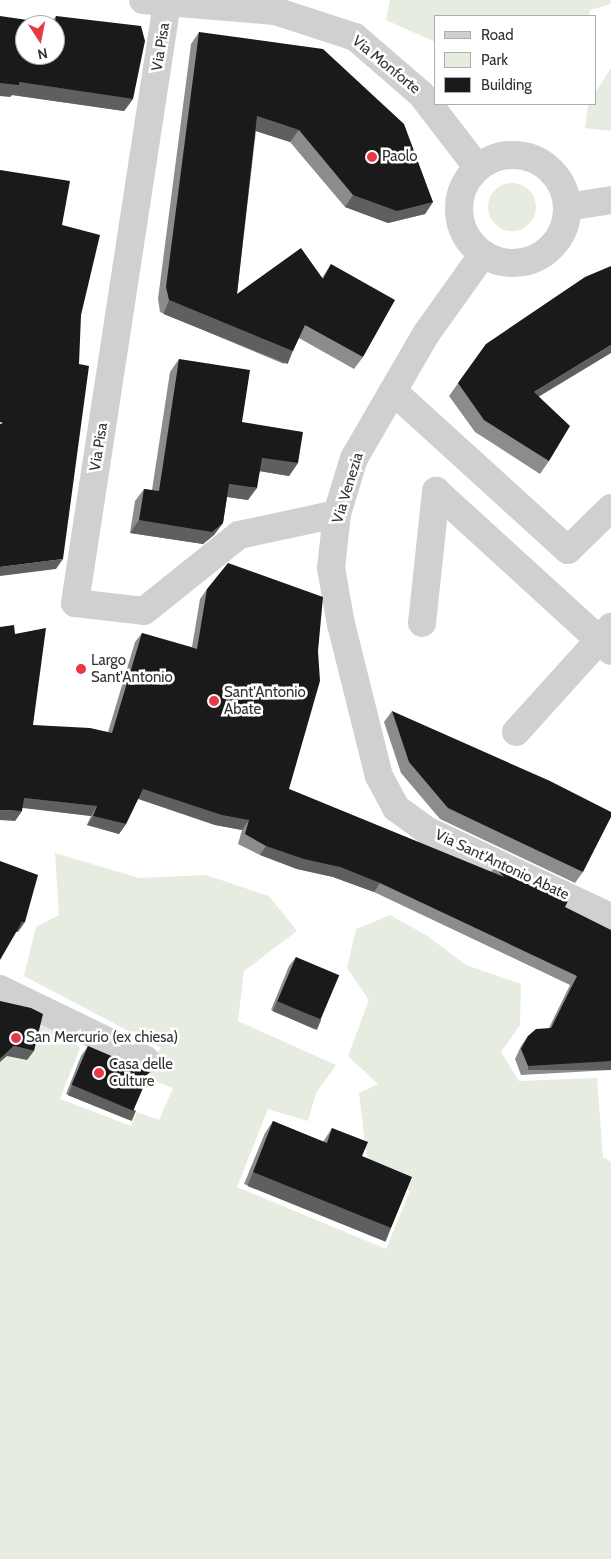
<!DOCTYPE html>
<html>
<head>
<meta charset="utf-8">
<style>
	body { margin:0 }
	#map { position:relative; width:611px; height:1559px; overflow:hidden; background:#fff; font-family:Cabin,sans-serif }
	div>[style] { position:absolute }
	.green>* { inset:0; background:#e6ecdf }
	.round { border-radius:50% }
	.minor>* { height:28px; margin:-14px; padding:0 14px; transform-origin:14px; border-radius:14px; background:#d0d0d0 }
	.minor>.ring { margin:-14px; padding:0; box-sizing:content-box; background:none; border:28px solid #d0d0d0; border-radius:50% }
	.wall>* { inset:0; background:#8c8c8c }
	.shaded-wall>* { inset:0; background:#5f5f5f; transform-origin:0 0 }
	.building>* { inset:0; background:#1a1a1a; transform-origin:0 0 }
	.dots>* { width:14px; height:14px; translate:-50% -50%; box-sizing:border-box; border:2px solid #fff; border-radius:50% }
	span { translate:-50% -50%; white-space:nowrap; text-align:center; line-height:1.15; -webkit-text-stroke:5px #fff; paint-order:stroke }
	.street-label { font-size:15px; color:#333 }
	.poi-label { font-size:15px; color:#333 }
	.left { translate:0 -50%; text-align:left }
	.legend { position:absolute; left:434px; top:15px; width:162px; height:90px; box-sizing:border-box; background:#fff; border:1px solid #adadad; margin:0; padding:6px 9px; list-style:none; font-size:15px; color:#333 }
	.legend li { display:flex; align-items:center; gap:10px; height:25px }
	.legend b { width:25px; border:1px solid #adadad }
	.north { position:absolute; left:15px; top:15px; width:50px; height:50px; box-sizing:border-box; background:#fff; border:1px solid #adadad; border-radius:50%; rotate:169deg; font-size:14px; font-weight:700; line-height:20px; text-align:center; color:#333 }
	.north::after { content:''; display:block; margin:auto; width:18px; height:22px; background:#e63946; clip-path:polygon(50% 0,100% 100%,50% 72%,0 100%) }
</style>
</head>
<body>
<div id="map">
	<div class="green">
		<i style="clip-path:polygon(390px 0,611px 0,611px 4px,590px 10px,589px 16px,435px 16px,435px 42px,386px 20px)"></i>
		<i style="clip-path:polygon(611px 68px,611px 131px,585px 128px,588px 104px,595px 104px,595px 93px)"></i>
		<i class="round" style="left:488px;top:183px;width:48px;height:48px"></i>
		<i style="clip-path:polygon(55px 853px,139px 878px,206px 875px,269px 896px,297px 931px,244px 971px,238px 1021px,336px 1065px,316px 1093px,308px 1121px,268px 1109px,237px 1187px,386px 1249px,410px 1191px,368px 1168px,359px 1093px,378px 1084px,348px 1056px,369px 1000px,347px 968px,356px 929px,390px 915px,426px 935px,466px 965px,521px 984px,520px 1025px,501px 1052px,519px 1081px,597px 1078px,603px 1157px,611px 1162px,611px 1559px,0 1559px,0 1054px,37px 1021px,73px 1040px,80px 1048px,60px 1099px,131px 1126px,137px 1112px,159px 1120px,173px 1088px,142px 1076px,145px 1065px,161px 1048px,24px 976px,36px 927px,59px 915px)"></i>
	</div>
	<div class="minor">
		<i style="left:143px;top:0;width:132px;rotate:4.8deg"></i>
		<i style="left:275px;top:11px;width:84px;rotate:18deg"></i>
		<i style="left:355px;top:37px;width:87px;rotate:40.8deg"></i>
		<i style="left:421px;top:94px;width:93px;rotate:52.4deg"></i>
		<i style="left:167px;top:3px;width:607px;rotate:98.72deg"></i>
		<i style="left:75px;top:603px;width:69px;rotate:6.6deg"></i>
		<i style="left:144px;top:611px;width:122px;rotate:-38.7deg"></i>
		<i style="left:239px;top:535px;width:100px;rotate:-12.1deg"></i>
		<i class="ring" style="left:459px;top:155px;width:80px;height:80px"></i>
		<i style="left:567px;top:207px;width:45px;rotate:-9deg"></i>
		<i style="left:483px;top:254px;width:98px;rotate:125.5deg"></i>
		<i style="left:426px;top:334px;width:143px;rotate:120.1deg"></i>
		<i style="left:354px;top:458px;width:59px;rotate:106.9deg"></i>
		<i style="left:337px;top:514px;width:54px;rotate:96.3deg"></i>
		<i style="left:331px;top:568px;width:57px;rotate:79.9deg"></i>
		<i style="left:341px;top:624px;width:157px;rotate:76deg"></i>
		<i style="left:379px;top:776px;width:36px;rotate:62deg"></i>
		<i style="left:396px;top:808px;width:39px;rotate:36deg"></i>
		<i style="left:428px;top:831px;width:202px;rotate:25.2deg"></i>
		<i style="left:393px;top:391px;width:236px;rotate:42.3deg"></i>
		<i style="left:568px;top:550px;width:60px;rotate:-44.3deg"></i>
		<i style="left:422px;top:623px;width:133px;rotate:-83.9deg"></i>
		<i style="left:436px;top:491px;width:237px;rotate:42.4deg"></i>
		<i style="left:516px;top:732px;width:142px;rotate:-47.9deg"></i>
		<i style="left:0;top:989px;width:162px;rotate:25.9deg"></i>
	</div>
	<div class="wall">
		<i style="clip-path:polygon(56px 16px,133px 99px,124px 111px,12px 95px,10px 97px,50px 24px)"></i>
		<i style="clip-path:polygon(199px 32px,433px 202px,425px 214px,388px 223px,345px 207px,290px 142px,256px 131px,237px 294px,322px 278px,331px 264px,363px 357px,354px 369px,299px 338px,284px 364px,160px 312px,158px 299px,191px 44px)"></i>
		<i style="clip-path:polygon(486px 344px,539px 397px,549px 461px,540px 474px,475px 432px,449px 396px)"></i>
		<i style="clip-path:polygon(179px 359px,242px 422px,298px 463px,289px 476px,260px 471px,248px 500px,227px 497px,223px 523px,214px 535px,203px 544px,130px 533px,135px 501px,144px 489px,152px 490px,170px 372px)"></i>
		<i style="clip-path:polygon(207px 589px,289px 789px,491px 872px,495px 867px,565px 907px,611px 1070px,521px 1075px,515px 1059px,521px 1046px,528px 1036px,549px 1028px,570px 985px,374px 892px,333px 877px,297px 869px,260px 855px,238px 844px,242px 830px,215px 825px,138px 799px,126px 824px,119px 834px,87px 825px,91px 816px,22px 808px,22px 811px,15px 821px,15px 634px,33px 725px,108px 732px,135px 642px,142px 633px,192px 647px,200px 599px)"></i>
		<i style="clip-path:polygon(392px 711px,583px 872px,575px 883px,440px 819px,401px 773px,384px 722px)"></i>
		<i style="clip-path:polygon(296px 957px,314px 1029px,271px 1010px,289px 966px)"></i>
		<i style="clip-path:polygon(88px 1046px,129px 1120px,66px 1094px,81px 1056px)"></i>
		<i style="clip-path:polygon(273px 1121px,323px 1142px,332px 1128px,362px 1156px,383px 1240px,244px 1184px,265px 1133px)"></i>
	</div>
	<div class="shaded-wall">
		<i style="clip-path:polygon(19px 82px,133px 99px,124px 111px,12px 95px,10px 97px,0 96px,0 83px)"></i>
		<i style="clip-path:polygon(257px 116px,299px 130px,290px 142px,249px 129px)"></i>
		<i style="clip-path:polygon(353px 195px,433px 202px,425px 214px,388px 223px,345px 207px)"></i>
		<i style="left:169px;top:300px;width:134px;height:15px;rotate:22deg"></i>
		<i style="clip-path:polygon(611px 345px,611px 353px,525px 405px,534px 392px)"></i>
		<i style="clip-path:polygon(262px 458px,298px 463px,289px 476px,253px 470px)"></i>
		<i style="clip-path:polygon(229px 484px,257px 488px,248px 500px,221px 496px)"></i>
		<i style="clip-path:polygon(139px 520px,223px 523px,214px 535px,203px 544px,130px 533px)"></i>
		<i style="clip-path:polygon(63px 559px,56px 569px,0 576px,0 567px)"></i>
		<i style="clip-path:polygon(143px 789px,249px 820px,242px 830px,215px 825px,136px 798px)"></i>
		<i style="clip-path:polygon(24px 798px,97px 806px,91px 816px,17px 807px)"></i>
		<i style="clip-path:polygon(0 810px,22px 811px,15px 821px,0 820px)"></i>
		<i style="clip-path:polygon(93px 816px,126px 824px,119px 834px,87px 825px)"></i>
		<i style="clip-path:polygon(266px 846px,340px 867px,380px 883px,374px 892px,333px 877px,297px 869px,260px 855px)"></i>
		<i style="clip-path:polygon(22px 922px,25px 922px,18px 932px,15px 932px)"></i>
		<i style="left:277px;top:1001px;width:48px;height:11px;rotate:23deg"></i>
		<i style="clip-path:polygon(14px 1046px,34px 1051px,27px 1060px,7px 1056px,0 1062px,0 1059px)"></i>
		<i style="left:611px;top:1061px;width:9px;height:83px;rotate:90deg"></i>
		<i style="left:72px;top:1085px;width:69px;height:11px;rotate:22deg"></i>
		<i style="left:253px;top:1172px;width:149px;height:15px;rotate:22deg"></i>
	</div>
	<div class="building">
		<i style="clip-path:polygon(evenodd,0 16px,55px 24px,56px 16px,141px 26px,145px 41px,133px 99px,19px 82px,19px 85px,0 83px,0 16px,25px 25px,55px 25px,55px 55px,25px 55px,25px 25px)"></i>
		<i style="clip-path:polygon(199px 32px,323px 49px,404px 124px,433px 202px,397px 211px,353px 195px,299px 130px,257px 116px,237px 294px,301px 248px,323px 279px,331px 264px,395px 300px,363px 357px,305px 325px,293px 351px,169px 300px,166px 287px)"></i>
		<i style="clip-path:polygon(0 170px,70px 181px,62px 225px,100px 235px,81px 315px,79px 364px,89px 366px,63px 559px,0 567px,0 424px,3px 423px,0 422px)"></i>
		<i style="clip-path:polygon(611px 266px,611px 345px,534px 392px,570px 426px,549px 461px,484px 420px,458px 383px,486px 344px,585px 277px)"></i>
		<i style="clip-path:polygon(179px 359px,250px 370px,242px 422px,303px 432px,298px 463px,262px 458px,257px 488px,229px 484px,223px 523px,212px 532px,139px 520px,144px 489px,159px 491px)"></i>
		<i style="clip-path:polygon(228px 563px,323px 597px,318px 651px,320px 681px,289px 789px,504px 877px,495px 867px,568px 901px,565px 907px,611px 930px,611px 1061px,528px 1066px,521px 1049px,528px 1036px,536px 1029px,551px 1028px,577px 976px,380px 883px,340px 867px,304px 859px,266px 846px,245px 834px,249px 820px,222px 815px,143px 789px,126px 824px,93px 816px,97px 806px,24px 798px,22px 811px,0 810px,0 627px,14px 625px,15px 634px,46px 628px,33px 725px,90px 728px,112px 733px,142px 633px,197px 649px,207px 589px)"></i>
		<i style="clip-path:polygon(392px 711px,550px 781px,611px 812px,611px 817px,583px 872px,448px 808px,409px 762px)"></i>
		<i style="clip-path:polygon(0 861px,38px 875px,25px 922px,22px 922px,0 960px)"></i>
		<i style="left:296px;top:957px;width:47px;height:48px;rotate:23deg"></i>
		<i style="clip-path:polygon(0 1001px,31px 1008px,43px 1014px,34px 1051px,14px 1046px,0 1059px)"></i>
		<i style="left:88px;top:1046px;width:67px;height:42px;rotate:23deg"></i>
		<i style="clip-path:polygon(273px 1121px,327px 1143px,332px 1128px,368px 1142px,362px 1156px,412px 1177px,391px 1228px,253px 1172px)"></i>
	</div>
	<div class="dots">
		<i style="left:372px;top:157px;background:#e63946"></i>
		<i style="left:81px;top:669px;background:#e63946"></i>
		<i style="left:214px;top:701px;background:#e63946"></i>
		<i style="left:16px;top:1038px;background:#e63946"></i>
		<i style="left:99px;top:1073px;background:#e63946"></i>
	</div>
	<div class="street-label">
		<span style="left:161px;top:47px;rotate:-81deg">Via Pisa</span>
		<span style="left:386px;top:65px;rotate:39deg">Via Monforte</span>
		<span style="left:99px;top:447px;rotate:-81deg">Via Pisa</span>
		<span style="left:348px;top:488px;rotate:-73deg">Via Venezia</span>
		<span style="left:502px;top:865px;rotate:25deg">Via Sant'Antonio Abate</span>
	</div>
	<div class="poi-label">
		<span class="left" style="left:382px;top:157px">Paolo</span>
		<span class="left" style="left:91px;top:669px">Largo<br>Sant'Antonio</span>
		<span class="left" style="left:224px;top:701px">Sant'Antonio<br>Abate</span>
		<span class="left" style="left:26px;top:1038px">San Mercurio (ex chiesa)</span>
		<span class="left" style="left:109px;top:1073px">Casa delle<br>Culture</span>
	</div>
	<ul class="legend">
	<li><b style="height:6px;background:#d0d0d0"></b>Road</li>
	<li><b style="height:14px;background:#e6ecdf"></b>Park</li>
	<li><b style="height:14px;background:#1a1a1a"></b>Building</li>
	</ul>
	<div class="north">N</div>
</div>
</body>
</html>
